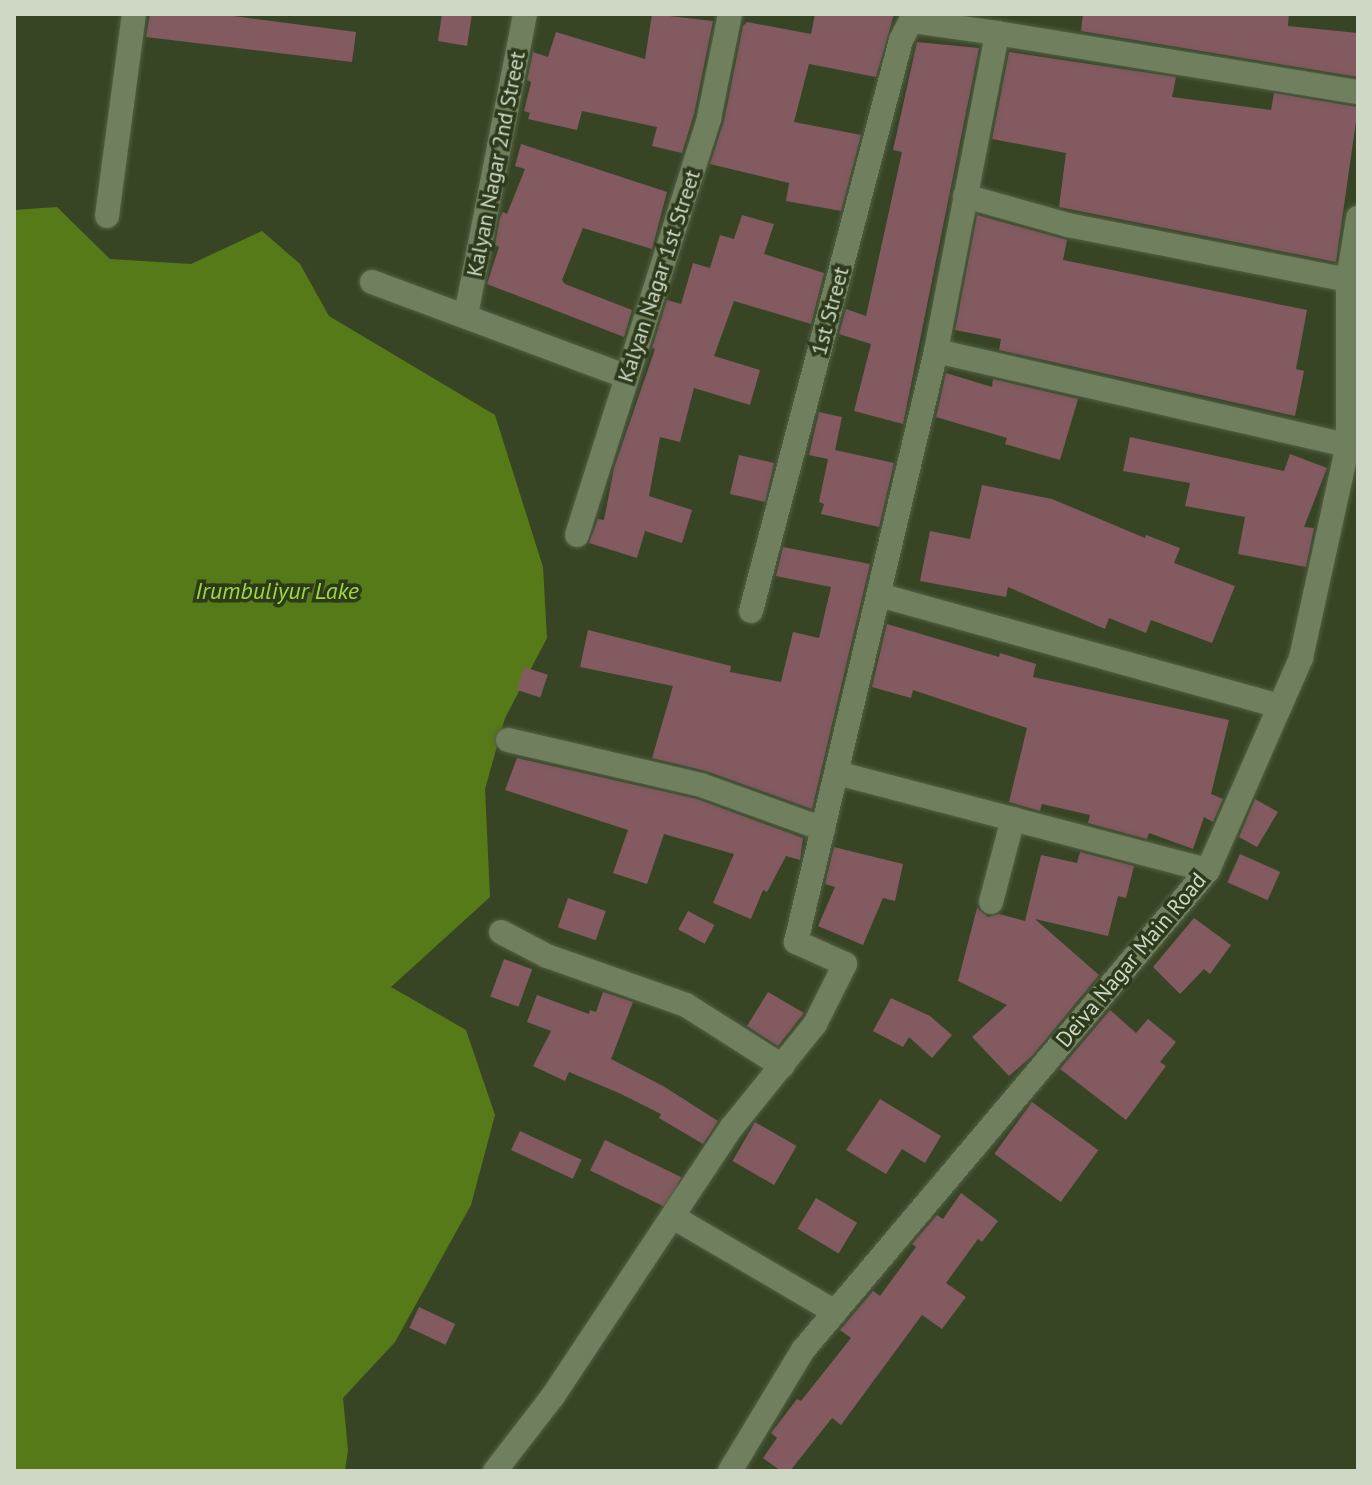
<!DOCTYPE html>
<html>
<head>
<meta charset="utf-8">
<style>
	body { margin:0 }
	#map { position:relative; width:1372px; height:1485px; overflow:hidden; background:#374525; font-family:"PT Sans",sans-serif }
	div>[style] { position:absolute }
	.water>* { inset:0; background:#577a18 }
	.building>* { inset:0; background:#825a60; transform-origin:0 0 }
	.roads { filter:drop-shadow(0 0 2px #535f44) drop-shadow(0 0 2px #535f44) }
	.minor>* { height:24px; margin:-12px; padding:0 12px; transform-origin:12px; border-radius:12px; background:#707f5d }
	span { translate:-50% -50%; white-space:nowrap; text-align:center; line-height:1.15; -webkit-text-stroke:7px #2d3b1b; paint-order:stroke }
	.street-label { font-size:22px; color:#cfd8c5 }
	.water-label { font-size:24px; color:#9ed93b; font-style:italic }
	.frame { position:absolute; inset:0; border:16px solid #cfd8c5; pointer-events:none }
</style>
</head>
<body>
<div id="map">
	<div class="water">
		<i style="clip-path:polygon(57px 207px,110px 259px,191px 264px,262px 231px,300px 264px,329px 316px,495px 415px,543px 567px,547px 638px,505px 718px,485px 789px,490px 897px,391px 987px,466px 1030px,495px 1115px,471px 1205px,395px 1342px,343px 1398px,348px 1450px,345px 1471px,14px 1471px,14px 210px)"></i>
	</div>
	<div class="building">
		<i style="clip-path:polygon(150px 14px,218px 14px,356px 32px,352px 62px,146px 37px)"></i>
		<i style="clip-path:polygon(442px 14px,472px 14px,467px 46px,438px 41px)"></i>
		<i style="clip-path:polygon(652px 14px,713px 21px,694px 114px,682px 153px,652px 146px,657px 127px,582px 111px,577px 130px,528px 119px,530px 113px,524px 111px,531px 82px,527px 80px,533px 52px,548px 57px,556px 32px,645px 59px)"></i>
		<i style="clip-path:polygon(815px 14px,894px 14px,876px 77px,809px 64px,794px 122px,861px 135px,841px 211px,786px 201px,789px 183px,710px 164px,724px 121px,743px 26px,747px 22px,811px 34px)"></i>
		<i style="clip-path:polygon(1083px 14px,1289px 14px,1288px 26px,1358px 33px,1358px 77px,1081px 31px)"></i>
		<i style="clip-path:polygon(917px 42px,979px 48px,903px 424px,854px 411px,871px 344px,839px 334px,846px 309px,866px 316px,902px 152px,893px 150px)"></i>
		<i style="clip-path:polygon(1009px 52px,1176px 77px,1172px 97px,1271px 110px,1274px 93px,1358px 107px,1336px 262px,1059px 207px,1066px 153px,992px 139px)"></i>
		<i style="clip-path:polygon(521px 144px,667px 192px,652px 249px,583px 228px,562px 280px,565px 284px,632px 310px,624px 337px,487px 284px,499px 247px,495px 245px,500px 218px,503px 212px,507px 214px,525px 169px,515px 166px)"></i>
		<i style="clip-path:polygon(742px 215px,774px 224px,764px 254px,824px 273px,811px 324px,734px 301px,714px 356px,760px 370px,750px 405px,694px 388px,680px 442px,660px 437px,649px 496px,692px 510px,682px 543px,645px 531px,637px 558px,589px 543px,598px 519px,604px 520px,614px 468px,655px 349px,652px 348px,667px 300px,681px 304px,693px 263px,710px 268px,720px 235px,734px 239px)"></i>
		<i style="clip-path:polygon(977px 215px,1067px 240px,1063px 260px,1307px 310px,1296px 369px,1304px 371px,1295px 416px,999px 350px,1001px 339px,955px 330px)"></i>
		<i style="clip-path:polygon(946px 373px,992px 387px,993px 379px,1078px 399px,1060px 460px,1005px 444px,1007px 438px,936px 417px)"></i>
		<i style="clip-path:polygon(819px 412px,842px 417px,835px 450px,894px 463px,879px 527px,821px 514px,824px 504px,819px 502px,828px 459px,809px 455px)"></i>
		<i style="clip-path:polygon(1130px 437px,1284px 471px,1290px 454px,1327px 468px,1304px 527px,1314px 528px,1306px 567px,1238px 554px,1245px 517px,1185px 506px,1190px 483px,1123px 471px)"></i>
		<i style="left:739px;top:455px;width:36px;height:40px;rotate:13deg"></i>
		<i style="clip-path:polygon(982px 485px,1052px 499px,1145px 538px,1146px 535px,1180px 548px,1174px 563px,1235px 586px,1212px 643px,1151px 620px,1146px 633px,1109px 618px,1105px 629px,1008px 587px,1006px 597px,920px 581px,930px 531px,970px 539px)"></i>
		<i style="clip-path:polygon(783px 547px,870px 564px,812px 809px,706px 771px,652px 758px,673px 686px,580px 667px,588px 630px,731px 666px,730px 672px,781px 682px,793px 632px,819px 638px,831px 587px,776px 576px)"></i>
		<i style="clip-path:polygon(887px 624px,999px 657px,1000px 653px,1036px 664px,1033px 677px,1229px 720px,1211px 794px,1223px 799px,1213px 822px,1204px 817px,1193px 849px,1149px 833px,1147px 839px,1088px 823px,1090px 815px,1042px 804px,1040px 811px,1009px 802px,1027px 728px,913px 690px,911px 698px,872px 687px)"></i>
		<i style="left:524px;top:667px;width:25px;height:24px;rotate:18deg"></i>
		<i style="clip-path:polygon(517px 758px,697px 799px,803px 838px,800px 860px,786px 856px,767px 892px,763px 890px,751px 919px,713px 903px,734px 854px,664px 834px,647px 884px,613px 873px,628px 830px,505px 790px)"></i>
		<i style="clip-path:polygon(1255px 799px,1278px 812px,1257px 847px,1239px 837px)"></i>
		<i style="clip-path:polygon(834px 847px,903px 864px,895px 901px,883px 898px,863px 945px,818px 926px,835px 887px,825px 884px)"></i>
		<i style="clip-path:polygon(1080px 852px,1134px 866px,1126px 898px,1118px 896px,1108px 936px,1035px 919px,1099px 975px,1032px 1056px,1009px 1076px,972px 1037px,1007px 1005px,958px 981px,977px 908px,988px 917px,999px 914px,1025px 921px,1041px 855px,1077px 863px)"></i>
		<i style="left:1240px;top:854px;width:44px;height:31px;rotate:24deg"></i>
		<i style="left:568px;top:898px;width:40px;height:31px;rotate:19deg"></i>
		<i style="left:688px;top:911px;width:30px;height:21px;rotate:28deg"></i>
		<i style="clip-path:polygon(1194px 918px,1231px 945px,1210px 974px,1204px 969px,1180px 994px,1153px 967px)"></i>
		<i style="left:504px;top:959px;width:30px;height:40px;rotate:20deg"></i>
		<i style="clip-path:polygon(603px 992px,633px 1002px,611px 1059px,663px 1086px,718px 1121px,703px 1144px,659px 1118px,661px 1114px,619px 1093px,569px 1072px,565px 1081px,533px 1066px,551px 1031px,527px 1022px,537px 995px,589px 1014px,590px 1010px,596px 1012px)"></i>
		<i style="clip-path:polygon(768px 992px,804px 1013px,778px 1046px,747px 1026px)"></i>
		<i style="clip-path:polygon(891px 998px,930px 1016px,952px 1035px,932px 1058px,909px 1037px,903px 1047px,873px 1031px)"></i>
		<i style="clip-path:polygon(1110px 1010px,1136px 1033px,1148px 1019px,1176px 1042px,1160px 1062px,1166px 1066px,1126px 1120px,1060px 1069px)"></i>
		<i style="clip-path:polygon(880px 1099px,941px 1136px,925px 1163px,902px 1149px,886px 1174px,846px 1150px)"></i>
		<i style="left:1032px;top:1102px;width:82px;height:64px;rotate:36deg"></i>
		<i style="left:755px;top:1122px;width:48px;height:45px;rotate:30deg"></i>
		<i style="left:520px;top:1131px;width:68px;height:21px;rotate:25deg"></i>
		<i style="left:605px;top:1140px;width:85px;height:34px;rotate:26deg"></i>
		<i style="clip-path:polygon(961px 1193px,998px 1221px,982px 1242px,978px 1239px,946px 1283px,966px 1297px,942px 1329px,922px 1315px,841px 1425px,832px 1418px,790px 1471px,781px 1471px,763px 1458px,777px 1438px,771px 1433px,797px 1399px,801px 1401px,851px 1338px,840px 1330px,873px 1291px,880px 1296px,916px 1247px,912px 1244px,937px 1215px,943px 1219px)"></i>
		<i style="left:816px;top:1198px;width:48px;height:36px;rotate:31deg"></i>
		<i style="left:419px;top:1307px;width:40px;height:23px;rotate:25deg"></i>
	</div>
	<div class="roads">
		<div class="minor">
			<i style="left:997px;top:33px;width:366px;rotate:9.3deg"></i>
			<i style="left:965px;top:196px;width:107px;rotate:15.7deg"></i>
			<i style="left:1068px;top:225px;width:285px;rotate:11.1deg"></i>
			<i style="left:107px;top:216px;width:204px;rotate:-82.4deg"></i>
			<i style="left:372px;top:282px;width:272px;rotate:20.4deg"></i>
			<i style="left:466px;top:315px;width:307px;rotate:-78.9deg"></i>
			<i style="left:936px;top:351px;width:423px;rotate:12.9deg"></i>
			<i style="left:577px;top:535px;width:437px;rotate:-72.4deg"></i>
			<i style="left:709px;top:118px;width:106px;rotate:-78.6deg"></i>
			<i style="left:879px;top:595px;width:416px;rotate:15.5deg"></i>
			<i style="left:751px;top:611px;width:590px;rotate:-75.28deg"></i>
			<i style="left:901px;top:40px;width:29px;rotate:-63deg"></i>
			<i style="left:508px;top:740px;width:198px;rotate:13.1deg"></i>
			<i style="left:701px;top:785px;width:130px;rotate:19.8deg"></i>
			<i style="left:837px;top:773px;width:383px;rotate:14.7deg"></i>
			<i style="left:991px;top:902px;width:86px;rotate:-75.2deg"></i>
			<i style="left:501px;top:932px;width:52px;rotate:27.6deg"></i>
			<i style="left:547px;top:956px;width:147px;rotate:19.4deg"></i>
			<i style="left:686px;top:1005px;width:114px;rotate:32.4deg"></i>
			<i style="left:673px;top:1217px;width:188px;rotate:30.4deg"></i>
			<i style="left:495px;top:1471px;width:95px;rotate:-52.3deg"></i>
			<i style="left:553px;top:1396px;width:323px;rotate:-56.4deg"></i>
			<i style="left:732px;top:1127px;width:132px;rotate:-51.1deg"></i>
			<i style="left:815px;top:1024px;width:67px;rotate:-63.4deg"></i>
			<i style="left:845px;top:964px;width:54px;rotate:-155.8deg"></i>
			<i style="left:796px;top:942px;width:607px;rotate:-76.67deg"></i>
			<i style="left:936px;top:351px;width:324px;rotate:-79.1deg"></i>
			<i style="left:997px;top:33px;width:85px;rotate:-171.9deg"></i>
			<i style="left:730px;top:1471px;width:141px;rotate:-58.9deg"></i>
			<i style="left:803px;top:1350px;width:628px;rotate:-49.84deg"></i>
			<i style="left:1208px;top:870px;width:232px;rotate:-66.3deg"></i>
			<i style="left:1301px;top:658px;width:218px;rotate:-77.6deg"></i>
			<i style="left:1348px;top:445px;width:165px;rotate:-90deg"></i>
			<i style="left:1348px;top:280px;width:63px;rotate:-80.8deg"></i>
		</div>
	</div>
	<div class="street-label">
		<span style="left:496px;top:164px;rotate:-79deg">Kalyan Nagar 2nd Street</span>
		<span style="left:659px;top:276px;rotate:-72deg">Kalyan Nagar 1st Street</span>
		<span style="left:830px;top:311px;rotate:-75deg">1st Street</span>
		<span style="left:1131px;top:960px;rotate:-50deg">Deiva Nagar Main Road</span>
	</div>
	<div class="water-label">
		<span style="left:277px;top:591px">Irumbuliyur Lake</span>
	</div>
	<div class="frame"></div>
</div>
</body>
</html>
